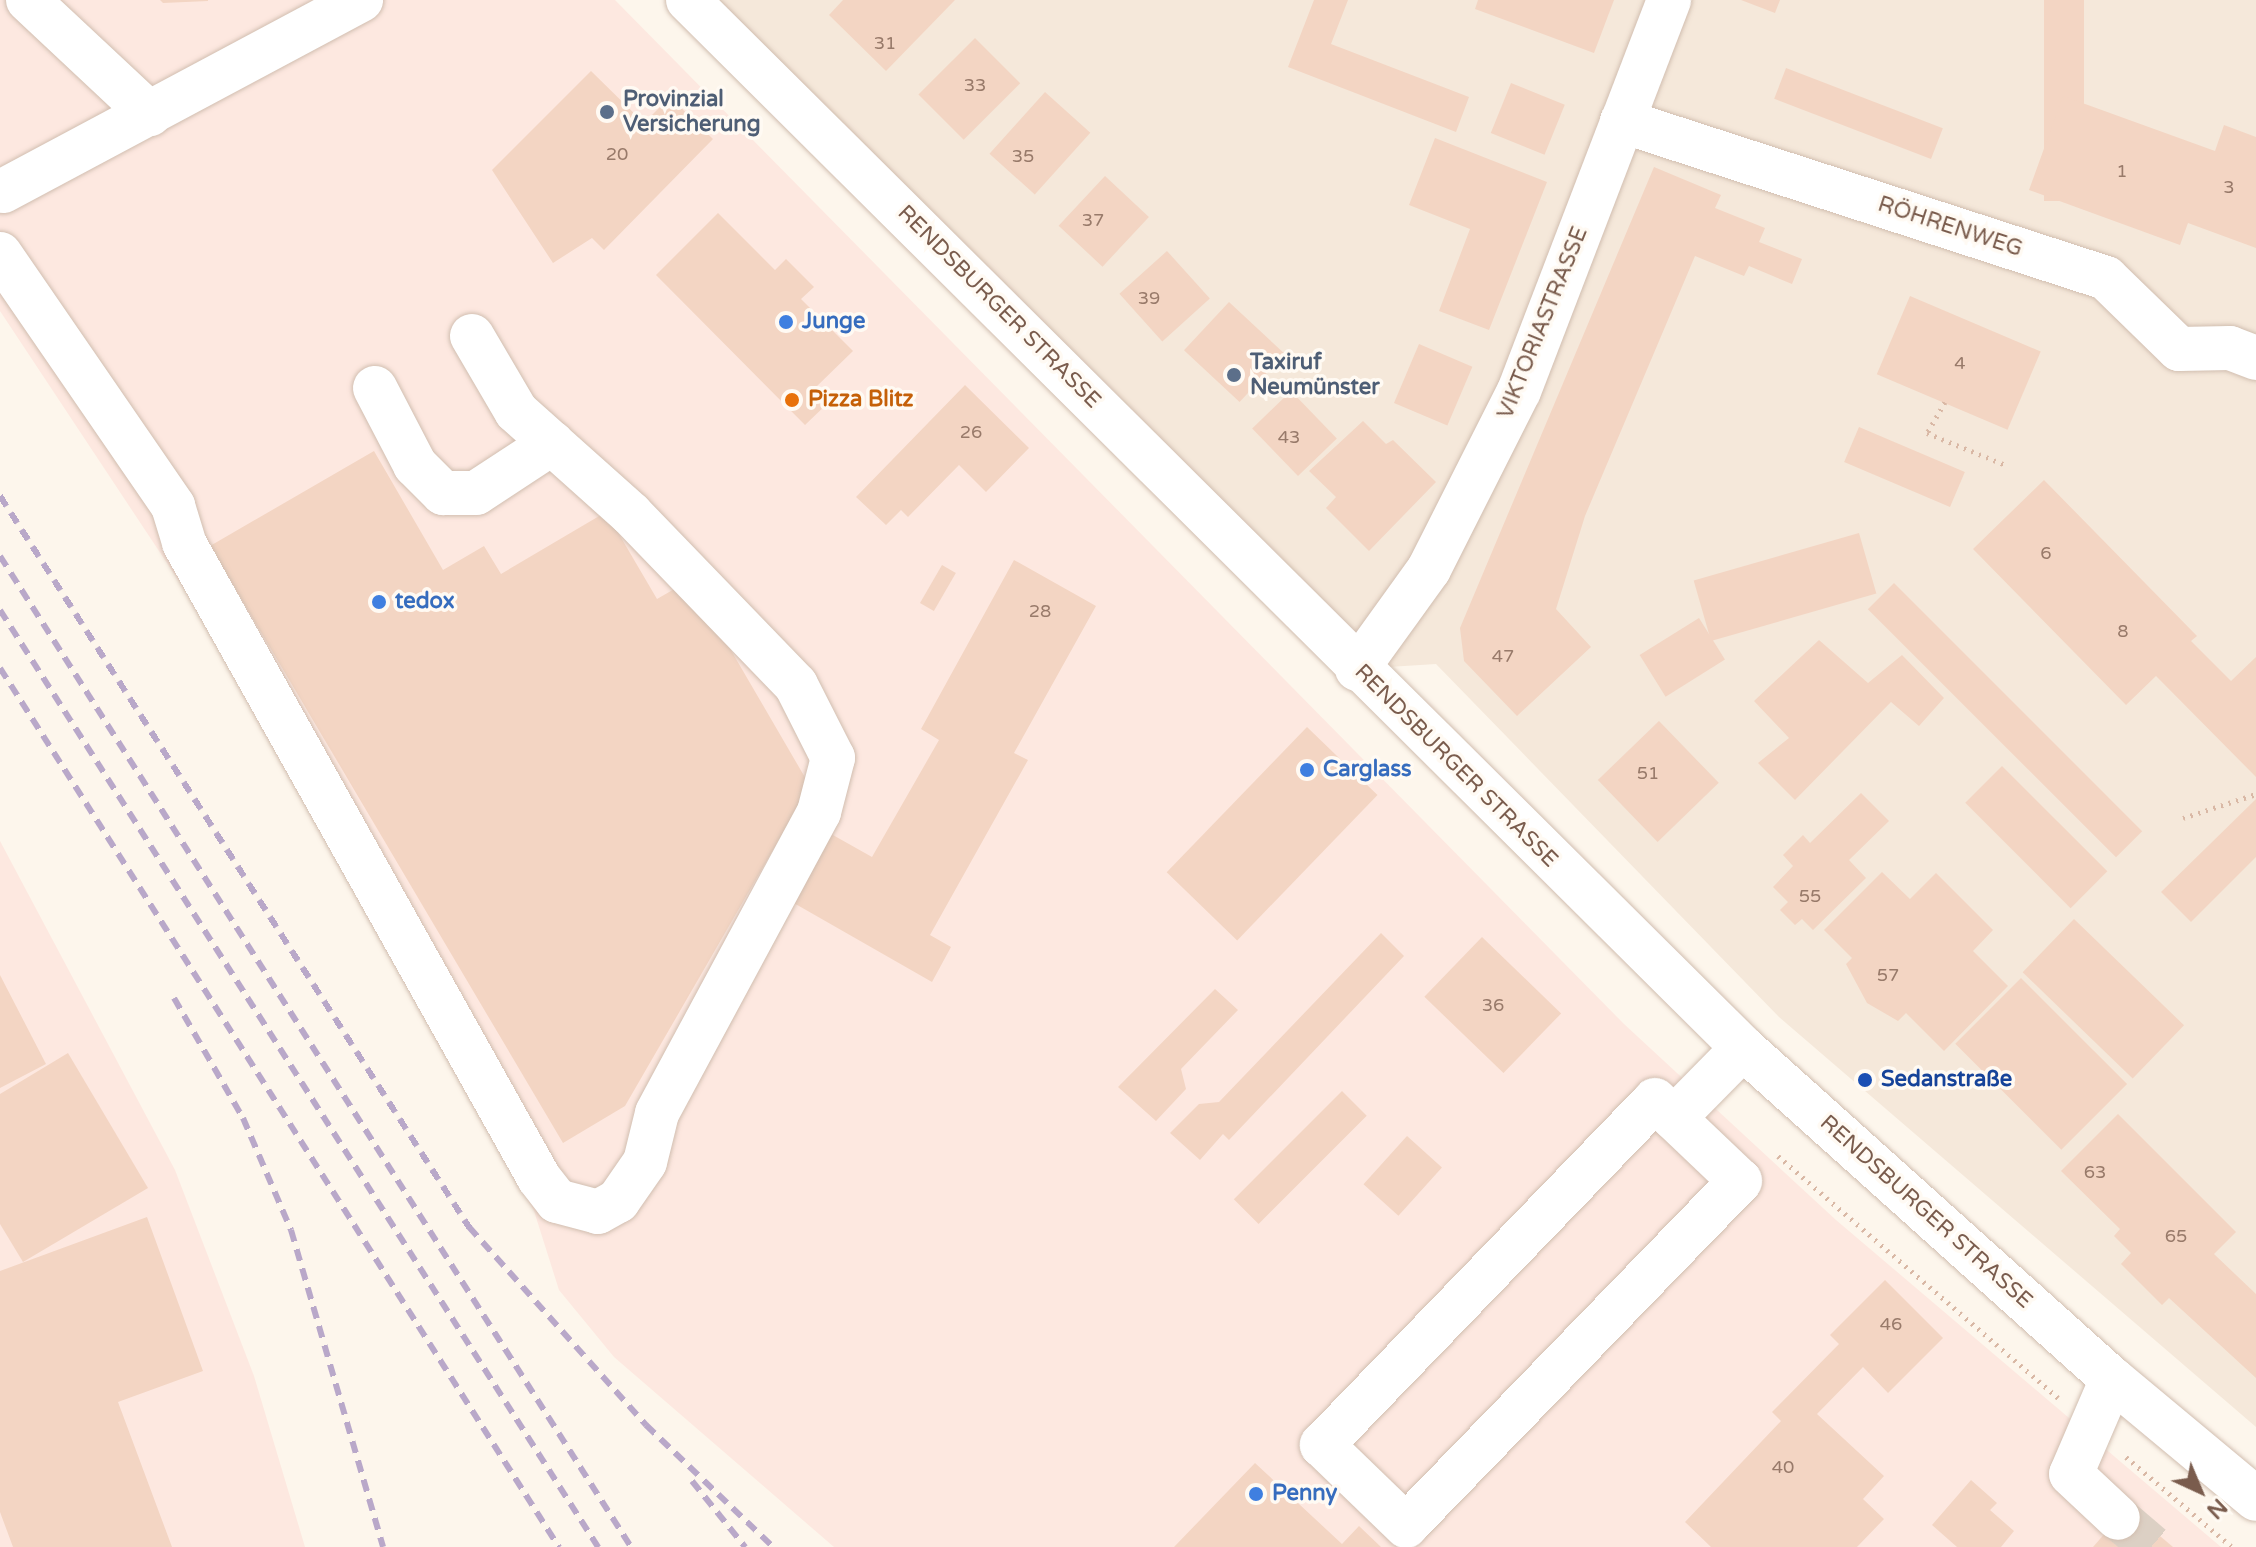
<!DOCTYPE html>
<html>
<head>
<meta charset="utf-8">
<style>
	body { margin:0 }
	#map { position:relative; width:2256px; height:1547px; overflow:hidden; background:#fdf6ec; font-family:"Varela Round",sans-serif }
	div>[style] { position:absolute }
	.residential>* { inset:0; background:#f5e8da }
	.commercial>* { inset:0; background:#fde8e0 }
	.building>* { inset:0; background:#f3d5c3; transform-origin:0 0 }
	.minor-tunnel>* { height:44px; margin-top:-22px; transform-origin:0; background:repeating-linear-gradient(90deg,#dcd0c4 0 44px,transparent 0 66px) }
	.path>* { height:5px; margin-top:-2.5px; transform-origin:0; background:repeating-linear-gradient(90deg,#d9b8a5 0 2px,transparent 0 8px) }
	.roads { filter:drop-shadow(0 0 2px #d1beb0) drop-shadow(0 0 2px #d1beb0) }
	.minor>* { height:44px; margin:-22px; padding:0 22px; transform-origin:22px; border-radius:22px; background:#fff }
	.rail>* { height:6px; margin-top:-3px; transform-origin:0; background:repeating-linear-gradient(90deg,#b9a8c9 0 12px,transparent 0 20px) }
	.dots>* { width:22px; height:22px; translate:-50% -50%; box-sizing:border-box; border:4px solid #fffaf3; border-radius:50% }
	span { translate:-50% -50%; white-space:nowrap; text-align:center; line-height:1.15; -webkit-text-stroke:7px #fffaf3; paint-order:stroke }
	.number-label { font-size:18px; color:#987a6a }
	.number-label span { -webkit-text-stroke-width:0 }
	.service-label { font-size:22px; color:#4e5e75; font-weight:700 }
	.left { translate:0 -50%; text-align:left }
	.street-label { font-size:22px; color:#7a5c4d }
	.shop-label { font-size:22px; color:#366cbe; font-weight:700 }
	.food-label { font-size:22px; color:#c56008; font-weight:700 }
	.transit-label { font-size:22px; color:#164399; font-weight:700 }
	.north { position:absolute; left:2160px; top:1451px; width:80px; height:80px; -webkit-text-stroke:6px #fffaf3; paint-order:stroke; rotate:136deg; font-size:22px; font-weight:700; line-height:32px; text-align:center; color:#7a5c4d }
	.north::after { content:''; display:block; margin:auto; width:28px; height:36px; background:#7a5c4d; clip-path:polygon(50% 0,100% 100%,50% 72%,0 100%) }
</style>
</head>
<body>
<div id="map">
	<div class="residential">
		<i style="clip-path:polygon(688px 0,2256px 0,2256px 1427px,1779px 1017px,1436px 664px,1357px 669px)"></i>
	</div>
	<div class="commercial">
		<i style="clip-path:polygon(0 0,615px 0,1624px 1024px,1836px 1220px,2221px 1547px,834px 1547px,614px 1357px,559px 1290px,534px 1211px,208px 625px,0 311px)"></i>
		<i style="clip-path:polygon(0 841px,175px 1170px,254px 1376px,305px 1547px,0 1547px)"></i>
	</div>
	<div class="building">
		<i style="clip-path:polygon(160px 0,208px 0,208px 1px,163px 3px)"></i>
		<i style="clip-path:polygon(843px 0,955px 0,886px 71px,829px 15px)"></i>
		<i style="clip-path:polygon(1314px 0,1348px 0,1331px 44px,1469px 97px,1456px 132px,1288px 67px)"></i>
		<i style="clip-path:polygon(1478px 0,1614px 0,1594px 53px,1475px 9px)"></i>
		<i style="clip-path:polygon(1741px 0,1780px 0,1775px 13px)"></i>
		<i style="left:2044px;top:0;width:40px;height:201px"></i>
		<i style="left:975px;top:38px;width:64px;height:80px;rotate:45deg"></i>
		<i style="left:1786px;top:68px;width:168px;height:33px;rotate:21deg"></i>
		<i style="clip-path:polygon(591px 71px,644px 123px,670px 97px,713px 139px,604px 250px,592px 238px,553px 263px,492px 170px)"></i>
		<i style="left:1511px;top:83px;width:58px;height:54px;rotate:22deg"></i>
		<i style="left:1045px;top:92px;width:61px;height:83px;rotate:42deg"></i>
		<i style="clip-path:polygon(2063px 96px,2215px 151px,2224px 125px,2256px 137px,2256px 248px,2188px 223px,2180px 245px,2029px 190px)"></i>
		<i style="clip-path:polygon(1435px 138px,1547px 182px,1489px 330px,1439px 311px,1470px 229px,1409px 205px)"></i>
		<i style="clip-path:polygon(1654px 167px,1721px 195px,1715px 208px,1765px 228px,1759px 242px,1802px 259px,1792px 284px,1749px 266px,1744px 276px,1695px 256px,1585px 516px,1556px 609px,1591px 647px,1517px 716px,1464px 661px,1460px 628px)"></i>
		<i style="left:1105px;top:176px;width:60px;height:68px;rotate:43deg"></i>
		<i style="clip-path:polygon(718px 213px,775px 270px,786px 259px,814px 287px,801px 299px,853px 351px,815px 388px,829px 402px,805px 425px,656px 275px)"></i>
		<i style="left:1167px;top:251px;width:64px;height:64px;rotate:48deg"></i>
		<i style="left:1910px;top:296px;width:142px;height:85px;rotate:23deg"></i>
		<i style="left:1229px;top:302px;width:76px;height:66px;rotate:43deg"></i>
		<i style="left:1419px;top:344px;width:58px;height:64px;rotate:23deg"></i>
		<i style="clip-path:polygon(965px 385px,1029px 448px,986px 492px,959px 465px,908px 517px,901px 510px,886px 525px,856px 497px)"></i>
		<i style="left:1291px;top:391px;width:66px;height:54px;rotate:46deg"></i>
		<i style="clip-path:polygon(1363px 421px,1386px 444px,1393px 440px,1436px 482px,1369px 551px,1326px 508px,1336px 497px,1309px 471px)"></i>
		<i style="left:1859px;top:427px;width:115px;height:38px;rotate:23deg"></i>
		<i style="clip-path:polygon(374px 451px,443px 570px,484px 546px,501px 574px,606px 512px,657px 599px,690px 580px,810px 786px,625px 1106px,563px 1143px,210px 546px)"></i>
		<i style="clip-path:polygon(2044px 480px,2197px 636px,2191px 641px,2231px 681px,2256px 657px,2256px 777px,2156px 676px,2126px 705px,1973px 549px)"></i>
		<i style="left:1859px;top:533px;width:63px;height:172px;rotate:74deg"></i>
		<i style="clip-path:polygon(1014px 560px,1096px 606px,1014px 753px,1028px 760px,930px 935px,951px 947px,932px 982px,785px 898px,824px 830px,872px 857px,939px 740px,921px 729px)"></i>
		<i style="left:942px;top:565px;width:16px;height:44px;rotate:30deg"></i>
		<i style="left:1894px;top:583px;width:351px;height:37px;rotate:45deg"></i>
		<i style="left:1699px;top:618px;width:49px;height:70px;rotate:58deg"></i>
		<i style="clip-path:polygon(1819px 640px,1868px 683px,1902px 655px,1944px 698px,1919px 726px,1891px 702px,1795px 800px,1758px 763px,1789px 738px,1754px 701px)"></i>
		<i style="left:1659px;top:721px;width:86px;height:85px;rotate:46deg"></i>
		<i style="left:1307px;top:727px;width:98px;height:202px;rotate:44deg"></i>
		<i style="left:2002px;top:766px;width:149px;height:52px;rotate:45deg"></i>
		<i style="clip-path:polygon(1861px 793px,1889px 821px,1849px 860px,1866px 878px,1813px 930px,1802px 919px,1795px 925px,1780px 910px,1788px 902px,1773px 887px,1793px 866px,1783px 855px,1803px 835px,1810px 843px)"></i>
		<i style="clip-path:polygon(2256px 799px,2256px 857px,2191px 922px,2161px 892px)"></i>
		<i style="clip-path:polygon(1882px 872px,1910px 899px,1936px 873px,1993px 930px,1973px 951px,2008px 986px,1944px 1051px,1906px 1013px,1898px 1021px,1867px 1003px,1846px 964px,1852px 958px,1824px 930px)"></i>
		<i style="left:2074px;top:919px;width:153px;height:74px;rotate:44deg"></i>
		<i style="clip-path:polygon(1381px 933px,1404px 956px,1229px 1140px,1223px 1134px,1200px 1160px,1170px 1133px,1199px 1104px,1219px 1102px)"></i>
		<i style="left:1482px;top:937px;width:110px;height:83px;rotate:44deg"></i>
		<i style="clip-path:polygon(0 975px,46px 1064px,0 1088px)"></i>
		<i style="left:2021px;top:978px;width:150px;height:93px;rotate:45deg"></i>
		<i style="clip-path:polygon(1215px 989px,1238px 1010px,1181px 1069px,1186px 1089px,1156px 1121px,1118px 1087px)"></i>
		<i style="clip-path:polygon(68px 1053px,148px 1188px,23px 1262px,0 1224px,0 1094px)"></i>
		<i style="left:1342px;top:1091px;width:35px;height:153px;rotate:45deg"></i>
		<i style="clip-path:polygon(2118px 1114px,2236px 1232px,2214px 1254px,2256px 1294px,2256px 1378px,2169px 1298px,2162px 1305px,2121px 1264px,2131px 1253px,2114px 1236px,2120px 1229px,2061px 1171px)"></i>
		<i style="left:1407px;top:1136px;width:47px;height:65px;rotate:42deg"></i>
		<i style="clip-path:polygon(147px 1217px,203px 1371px,118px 1402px,172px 1547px,13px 1547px,0 1512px,0 1271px)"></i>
		<i style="clip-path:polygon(1885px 1280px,1943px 1338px,1888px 1393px,1863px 1367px,1817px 1414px,1884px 1476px,1863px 1499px,1884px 1519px,1857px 1547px,1711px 1547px,1685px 1522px,1781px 1421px,1772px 1412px,1839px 1344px,1830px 1335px)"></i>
		<i style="clip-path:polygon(1255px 1463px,1342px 1544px,1359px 1526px,1381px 1547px,1174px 1547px)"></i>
		<i style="clip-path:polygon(1971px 1480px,1997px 1503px,1990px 1510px,2014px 1531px,2001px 1547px,1957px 1547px,1932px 1525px)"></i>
		<i style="clip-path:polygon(2127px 1508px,2173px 1547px,2093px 1547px)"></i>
	</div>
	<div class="minor-tunnel">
		<i style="left:2118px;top:1518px;width:45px;rotate:40.5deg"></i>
	</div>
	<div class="path">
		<i style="left:1945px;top:402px;width:36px;rotate:120deg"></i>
		<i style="left:1927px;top:433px;width:85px;rotate:22.1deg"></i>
		<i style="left:2183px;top:818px;width:77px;rotate:-18.2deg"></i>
		<i style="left:1778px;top:1156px;width:370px;rotate:40.8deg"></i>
		<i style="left:2126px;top:1457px;width:139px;rotate:40.3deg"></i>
	</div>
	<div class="roads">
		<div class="minor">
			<i style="left:28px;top:0;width:167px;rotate:43.1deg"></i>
			<i style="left:688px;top:0;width:1487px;rotate:44.81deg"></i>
			<i style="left:1743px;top:1048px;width:496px;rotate:41.9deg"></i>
			<i style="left:2112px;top:1379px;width:187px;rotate:39.8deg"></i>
			<i style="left:1622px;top:121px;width:509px;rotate:17.97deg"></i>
			<i style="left:2106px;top:278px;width:102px;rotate:44.2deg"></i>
			<i style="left:2179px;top:349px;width:51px;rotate:-1.1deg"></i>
			<i style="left:2230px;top:348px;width:28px;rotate:21deg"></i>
			<i style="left:3px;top:191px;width:406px;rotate:-28.1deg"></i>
			<i style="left:0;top:254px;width:306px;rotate:55.5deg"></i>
			<i style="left:173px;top:506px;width:39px;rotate:73deg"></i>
			<i style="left:184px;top:543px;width:727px;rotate:60.79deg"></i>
			<i style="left:539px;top:1178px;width:29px;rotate:52deg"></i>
			<i style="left:557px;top:1201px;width:42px;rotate:15deg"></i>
			<i style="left:598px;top:1212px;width:23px;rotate:-29deg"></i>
			<i style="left:618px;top:1201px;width:47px;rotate:-55.3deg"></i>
			<i style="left:645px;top:1162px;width:50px;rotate:-76.2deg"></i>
			<i style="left:657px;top:1113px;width:342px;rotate:-61.7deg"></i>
			<i style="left:819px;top:812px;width:56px;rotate:-75.5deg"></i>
			<i style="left:833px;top:758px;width:82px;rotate:-116.9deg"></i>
			<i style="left:796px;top:685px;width:238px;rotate:-134deg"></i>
			<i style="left:631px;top:514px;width:154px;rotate:-138.2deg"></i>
			<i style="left:516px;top:411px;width:87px;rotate:-120.4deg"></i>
			<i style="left:375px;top:388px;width:87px;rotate:62.5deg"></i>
			<i style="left:415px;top:465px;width:40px;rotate:45deg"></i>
			<i style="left:443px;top:493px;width:33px"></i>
			<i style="left:476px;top:493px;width:91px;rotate:-33.3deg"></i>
			<i style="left:1357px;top:669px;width:123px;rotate:-54.2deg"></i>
			<i style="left:1429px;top:569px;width:199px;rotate:-63.2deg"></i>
			<i style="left:1519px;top:391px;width:419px;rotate:-69deg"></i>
			<i style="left:1655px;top:1100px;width:117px;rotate:43.6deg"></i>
			<i style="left:1740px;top:1181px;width:480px;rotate:134.1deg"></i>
			<i style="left:1406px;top:1526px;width:117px;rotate:-136deg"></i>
			<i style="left:1322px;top:1445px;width:479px;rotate:-46deg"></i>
			<i style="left:1674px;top:1118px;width:98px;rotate:-45.4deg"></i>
			<i style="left:2112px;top:1379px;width:103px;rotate:113.3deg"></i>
			<i style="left:2071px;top:1474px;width:64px;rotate:43.1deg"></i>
		</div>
	</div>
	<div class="rail">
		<i style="left:0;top:496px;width:869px;rotate:57.32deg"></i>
		<i style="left:469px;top:1227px;width:266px;rotate:48.2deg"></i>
		<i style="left:646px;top:1425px;width:176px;rotate:43.8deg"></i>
		<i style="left:0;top:556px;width:1175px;rotate:57.51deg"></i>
		<i style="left:0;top:610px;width:1112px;rotate:57.45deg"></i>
		<i style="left:0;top:668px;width:1042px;rotate:57.55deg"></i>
		<i style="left:174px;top:998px;width:138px;rotate:60.1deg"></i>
		<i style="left:243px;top:1118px;width:122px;rotate:66.8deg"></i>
		<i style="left:291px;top:1230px;width:330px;rotate:73.8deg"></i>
		<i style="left:692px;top:1481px;width:85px;rotate:51.2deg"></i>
	</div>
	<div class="dots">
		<i style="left:607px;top:112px;background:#5c6f8a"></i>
		<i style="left:786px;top:322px;background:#3f7fe0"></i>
		<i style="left:1234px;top:375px;background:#5c6f8a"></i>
		<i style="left:792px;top:400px;background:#e8710a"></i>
		<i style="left:379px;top:602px;background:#3f7fe0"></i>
		<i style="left:1307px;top:770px;background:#3f7fe0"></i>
		<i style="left:1865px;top:1080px;background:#1a4fb4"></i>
		<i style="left:1256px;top:1494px;background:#3f7fe0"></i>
	</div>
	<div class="number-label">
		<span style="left:885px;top:43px">31</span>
		<span style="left:975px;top:85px">33</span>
		<span style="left:617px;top:154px">20</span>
		<span style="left:1023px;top:156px">35</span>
		<span style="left:2122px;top:171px">1</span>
		<span style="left:2229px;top:187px">3</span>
		<span style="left:1093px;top:220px">37</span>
		<span style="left:1149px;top:298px">39</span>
		<span style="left:1960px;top:363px">4</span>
		<span style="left:971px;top:432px">26</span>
		<span style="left:1289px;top:437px">43</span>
		<span style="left:2046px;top:553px">6</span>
		<span style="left:1040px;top:611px">28</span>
		<span style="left:2123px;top:631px">8</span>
		<span style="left:1503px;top:656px">47</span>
		<span style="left:1648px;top:773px">51</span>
		<span style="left:1810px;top:896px">55</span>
		<span style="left:1888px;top:975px">57</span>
		<span style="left:1493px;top:1005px">36</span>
		<span style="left:2095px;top:1172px">63</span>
		<span style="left:2176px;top:1236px">65</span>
		<span style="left:1891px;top:1324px">46</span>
		<span style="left:1783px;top:1467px">40</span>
	</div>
	<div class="service-label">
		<span class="left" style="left:623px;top:112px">Provinzial<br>Versicherung</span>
		<span class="left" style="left:1250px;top:375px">Taxiruf<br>Neumünster</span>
	</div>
	<div class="street-label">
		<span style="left:1950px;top:227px;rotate:18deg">RÖHRENWEG</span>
		<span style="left:999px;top:307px;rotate:45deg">RENDSBURGER STRASSE</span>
		<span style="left:1543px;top:323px;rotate:-68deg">VIKTORIASTRASSE</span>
		<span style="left:1456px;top:766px;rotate:45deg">RENDSBURGER STRASSE</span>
		<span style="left:1926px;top:1212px;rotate:42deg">RENDSBURGER STRASSE</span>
	</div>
	<div class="shop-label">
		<span class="left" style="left:802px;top:322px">Junge</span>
		<span class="left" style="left:395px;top:602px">tedox</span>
		<span class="left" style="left:1323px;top:770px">Carglass</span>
		<span class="left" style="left:1272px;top:1494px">Penny</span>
	</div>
	<div class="food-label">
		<span class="left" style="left:808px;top:400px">Pizza Blitz</span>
	</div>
	<div class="transit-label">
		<span class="left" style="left:1881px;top:1080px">Sedanstraße</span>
	</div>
	<div class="north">N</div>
</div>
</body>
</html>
